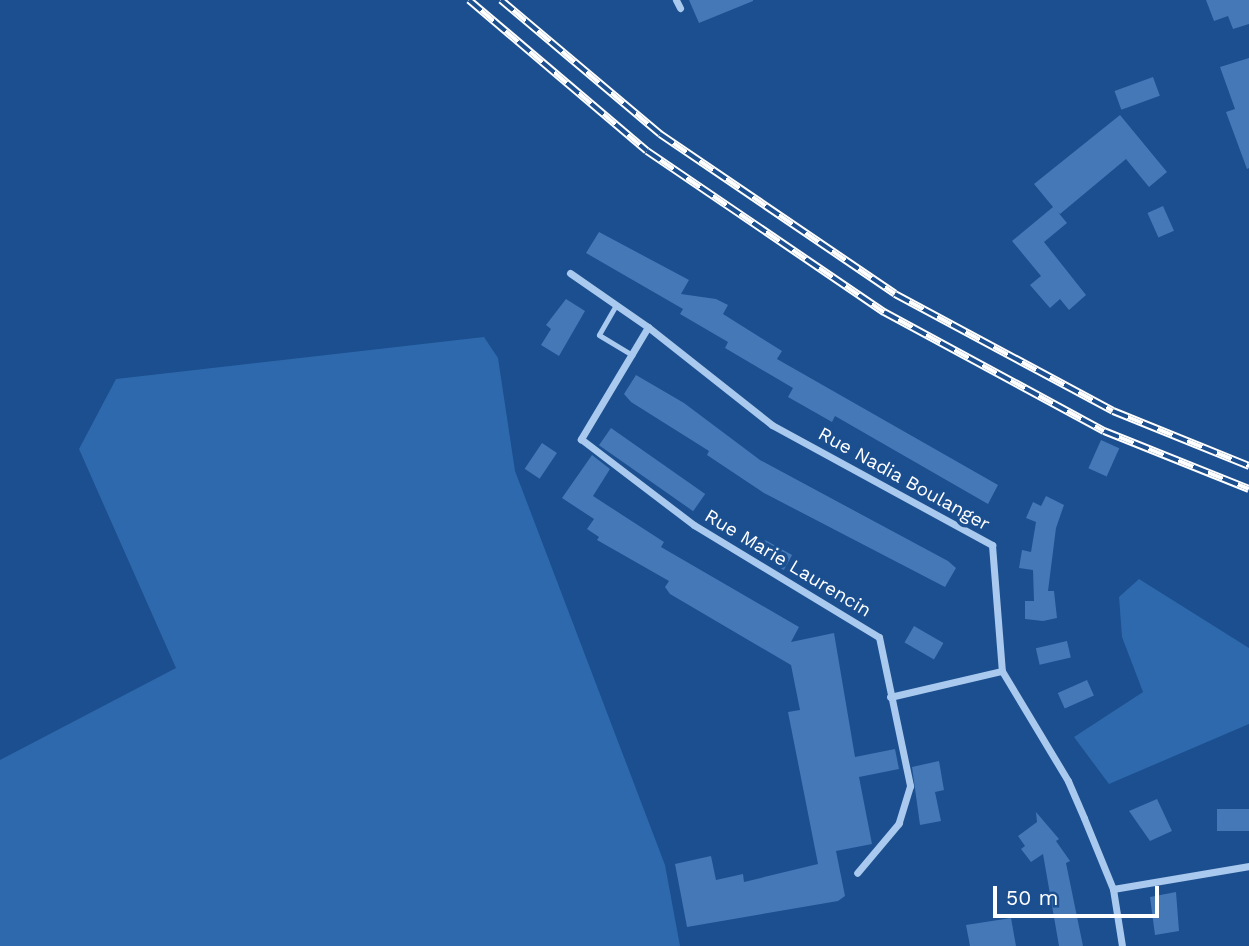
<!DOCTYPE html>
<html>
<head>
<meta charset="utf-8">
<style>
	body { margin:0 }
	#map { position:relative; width:1249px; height:946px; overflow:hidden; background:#1b4f8f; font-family:"Work Sans",sans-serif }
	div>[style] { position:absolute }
	.green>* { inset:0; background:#2e69ad }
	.building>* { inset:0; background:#4478b7; transform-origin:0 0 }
	.lane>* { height:5px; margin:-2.5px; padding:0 2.5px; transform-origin:2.5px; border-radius:2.5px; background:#a9c9ee }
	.street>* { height:7px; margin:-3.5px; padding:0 3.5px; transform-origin:3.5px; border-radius:3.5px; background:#a9c9ee }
	.rail>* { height:8px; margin-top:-4px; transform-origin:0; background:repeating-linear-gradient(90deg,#1b4f8f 0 16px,#fff 0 32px); box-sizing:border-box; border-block:2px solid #fff }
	span { translate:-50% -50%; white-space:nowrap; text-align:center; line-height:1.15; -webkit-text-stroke:7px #1b4f8f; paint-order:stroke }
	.street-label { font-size:19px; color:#fff }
	.scale { position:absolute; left:993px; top:886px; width:166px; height:32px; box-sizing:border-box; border:4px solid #fff; border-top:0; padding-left:9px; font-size:21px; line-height:24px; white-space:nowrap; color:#fff; -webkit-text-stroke:5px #1b4f8f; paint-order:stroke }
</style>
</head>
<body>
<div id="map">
	<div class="green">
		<i style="clip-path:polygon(484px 337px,498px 358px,515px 471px,665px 865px,680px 946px,0 946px,0 760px,176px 668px,79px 449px,116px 379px)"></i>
		<i style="clip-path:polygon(1139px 579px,1249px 648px,1249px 724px,1109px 784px,1074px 737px,1143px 692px,1122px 637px,1119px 597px)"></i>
	</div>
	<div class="building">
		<i style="clip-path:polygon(689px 0,753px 0,753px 1px,699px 23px)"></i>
		<i style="clip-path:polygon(1206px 0,1249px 0,1249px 24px,1233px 29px,1228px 16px,1214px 21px)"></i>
		<i style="clip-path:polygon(1249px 58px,1249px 168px,1247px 169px,1226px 112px,1235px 109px,1220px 67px)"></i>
		<i style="left:1153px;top:77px;width:20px;height:41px;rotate:70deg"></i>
		<i style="clip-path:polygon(1120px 115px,1167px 172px,1149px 187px,1126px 159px,1060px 214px,1057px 211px,1067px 223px,1044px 242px,1086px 295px,1069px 310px,1060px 299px,1050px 308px,1030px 285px,1041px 276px,1012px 241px,1053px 207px,1034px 184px)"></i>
		<i style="left:1163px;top:206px;width:27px;height:17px;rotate:66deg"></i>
		<i style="clip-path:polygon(599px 232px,689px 280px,681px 294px,716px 299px,728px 305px,723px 314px,782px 351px,777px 359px,998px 485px,988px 504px,835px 416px,832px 422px,788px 397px,793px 388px,725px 348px,728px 342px,680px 314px,683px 309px,586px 253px)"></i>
		<i style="clip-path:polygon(566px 299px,585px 311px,559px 356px,541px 345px,551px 329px,546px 325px)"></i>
		<i style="clip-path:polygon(636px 375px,684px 403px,760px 460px,948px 561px,956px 568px,945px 587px,764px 493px,707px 455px,709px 451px,631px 402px,624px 394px)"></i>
		<i style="left:611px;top:428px;width:115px;height:21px;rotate:35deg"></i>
		<i style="left:1101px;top:440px;width:20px;height:31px;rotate:24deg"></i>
		<i style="left:542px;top:443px;width:18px;height:31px;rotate:34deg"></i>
		<i style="clip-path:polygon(592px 455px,610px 469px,593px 496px,664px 542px,661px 547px,799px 627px,791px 642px,834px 633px,855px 757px,895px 749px,899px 769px,859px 777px,872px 844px,836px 851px,845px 896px,838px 901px,687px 927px,675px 864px,711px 856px,716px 880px,743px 874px,744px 882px,818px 864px,788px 712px,800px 710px,791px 665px,670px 594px,665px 587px,669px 581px,597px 540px,599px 537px,587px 529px,594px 519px,562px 498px)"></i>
		<i style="clip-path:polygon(1046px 496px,1064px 505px,1056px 528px,1048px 591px,1054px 591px,1057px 618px,1043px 621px,1025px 619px,1025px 601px,1034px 601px,1033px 570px,1019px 568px,1022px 550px,1031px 552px,1036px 522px,1026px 518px,1033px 502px,1041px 506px)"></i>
		<i style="left:765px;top:540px;width:31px;height:17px;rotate:29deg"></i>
		<i style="left:914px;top:626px;width:34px;height:19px;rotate:30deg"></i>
		<i style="left:1067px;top:641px;width:17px;height:32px;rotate:77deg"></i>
		<i style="left:1087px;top:680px;width:17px;height:32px;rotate:66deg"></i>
		<i style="clip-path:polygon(939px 761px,944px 790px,935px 792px,941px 821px,920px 825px,912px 767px)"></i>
		<i style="clip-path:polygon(1157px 799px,1172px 831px,1150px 841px,1129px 811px)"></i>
		<i style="left:1249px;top:809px;width:22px;height:32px;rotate:90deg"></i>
		<i style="clip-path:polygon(1036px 812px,1059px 839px,1056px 841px,1070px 861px,1066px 863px,1083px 946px,1059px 946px,1043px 854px,1031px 862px,1021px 849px,1025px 846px,1018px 836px,1037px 822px)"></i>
		<i style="clip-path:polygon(1176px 892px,1179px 931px,1155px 935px,1150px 897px)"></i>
		<i style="clip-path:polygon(1011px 918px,1016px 946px,970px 946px,966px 925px)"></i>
	</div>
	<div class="lane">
		<i style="left:616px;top:305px;width:34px;rotate:120deg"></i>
		<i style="left:599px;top:335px;width:39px;rotate:31deg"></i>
	</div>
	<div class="street">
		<i style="left:676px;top:0;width:9px;rotate:63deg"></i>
		<i style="left:570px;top:273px;width:95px;rotate:34.7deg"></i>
		<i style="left:648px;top:327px;width:158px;rotate:38.3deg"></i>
		<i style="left:772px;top:425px;width:251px;rotate:28.6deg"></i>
		<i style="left:992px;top:545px;width:126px;rotate:85.5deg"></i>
		<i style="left:1002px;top:671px;width:128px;rotate:59deg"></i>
		<i style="left:1068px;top:781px;width:40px;rotate:66.6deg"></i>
		<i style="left:1084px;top:818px;width:77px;rotate:67.8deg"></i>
		<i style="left:1113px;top:889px;width:58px;rotate:81deg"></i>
		<i style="left:648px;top:327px;width:131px;rotate:120.9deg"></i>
		<i style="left:581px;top:439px;width:142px;rotate:37.3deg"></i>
		<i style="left:694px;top:525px;width:216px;rotate:31.2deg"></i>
		<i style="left:879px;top:637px;width:152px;rotate:78.2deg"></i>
		<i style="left:910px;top:786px;width:39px;rotate:107deg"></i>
		<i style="left:899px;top:823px;width:65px;rotate:130deg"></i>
		<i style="left:890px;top:697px;width:115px;rotate:-13.1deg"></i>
		<i style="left:1113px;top:889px;width:138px;rotate:-9.6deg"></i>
	</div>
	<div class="rail">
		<i style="left:469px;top:0;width:233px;rotate:40.3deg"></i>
		<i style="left:647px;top:151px;width:287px;rotate:34.2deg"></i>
		<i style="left:884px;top:312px;width:250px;rotate:28.4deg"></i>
		<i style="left:1104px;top:431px;width:156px;rotate:21.8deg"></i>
		<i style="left:501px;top:0;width:208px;rotate:40.1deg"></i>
		<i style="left:660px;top:134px;width:284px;rotate:34.2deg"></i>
		<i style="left:895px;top:294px;width:247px;rotate:28.2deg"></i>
		<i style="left:1113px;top:411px;width:147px;rotate:22deg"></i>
	</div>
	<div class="street-label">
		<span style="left:904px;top:479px;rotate:29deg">Rue Nadia Boulanger</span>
		<span style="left:788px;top:563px;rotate:31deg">Rue Marie Laurencin</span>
	</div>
	<div class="scale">50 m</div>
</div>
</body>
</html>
